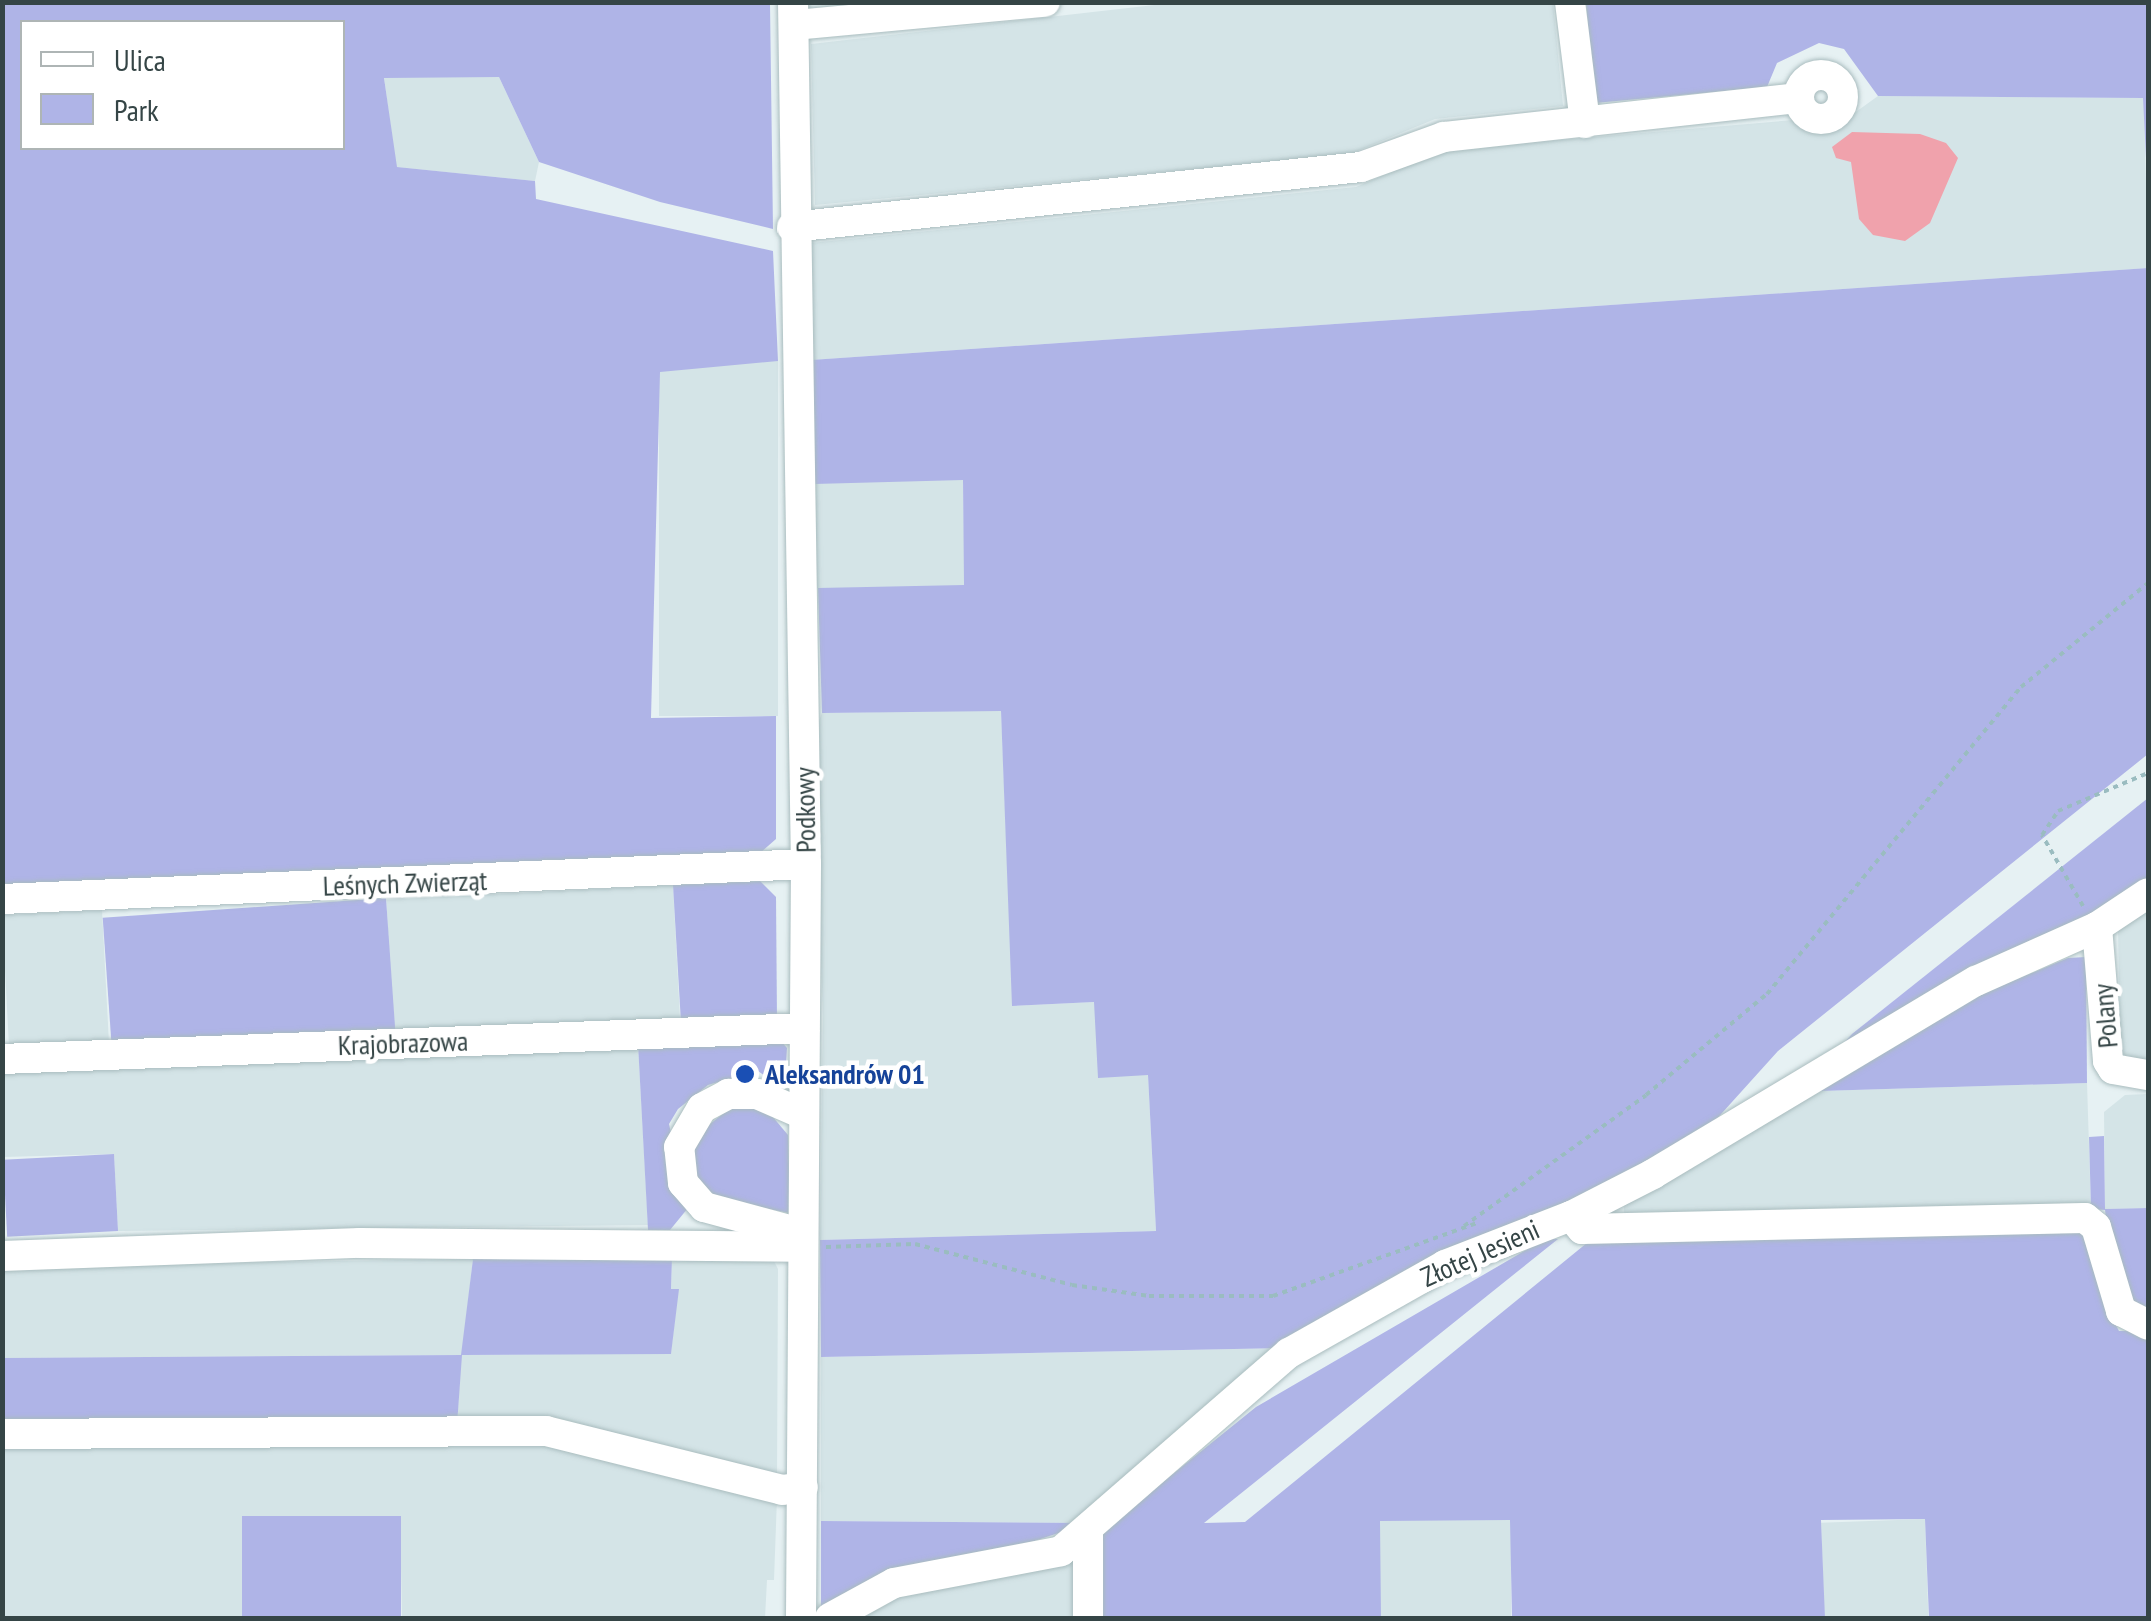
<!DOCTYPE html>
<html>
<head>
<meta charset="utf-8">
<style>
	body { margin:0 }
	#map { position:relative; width:2151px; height:1621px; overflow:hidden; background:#e6f1f3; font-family:"PT Sans Narrow",sans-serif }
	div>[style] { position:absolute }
	.residential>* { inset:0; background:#d4e4e7; transform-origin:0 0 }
	.green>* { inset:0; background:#afb4e7; transform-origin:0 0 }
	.water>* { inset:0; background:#f0a2ac }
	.path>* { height:4px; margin-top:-2px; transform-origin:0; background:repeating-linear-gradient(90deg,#9abcc0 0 5px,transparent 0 10px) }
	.roads { filter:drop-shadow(0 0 2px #a9bcbe) drop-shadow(0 0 2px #a9bcbe) }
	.minor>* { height:30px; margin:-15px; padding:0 15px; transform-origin:15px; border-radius:15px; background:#fff }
	.minor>.ring { margin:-15px; padding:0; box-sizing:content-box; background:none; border:30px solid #fff; border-radius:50% }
	.dots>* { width:28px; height:28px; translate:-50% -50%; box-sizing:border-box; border:5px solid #fff; border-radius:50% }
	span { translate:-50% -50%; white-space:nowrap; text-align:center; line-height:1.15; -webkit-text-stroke:9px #fff; paint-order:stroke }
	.street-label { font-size:28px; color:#354546 }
	.transit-label { font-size:28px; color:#164399; font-weight:700 }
	.left { translate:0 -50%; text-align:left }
	.frame { position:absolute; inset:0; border:5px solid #354546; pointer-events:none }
	.legend { position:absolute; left:20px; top:20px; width:325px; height:130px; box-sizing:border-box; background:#fff; border:2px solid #aeb5b5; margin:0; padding:12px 18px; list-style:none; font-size:30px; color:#354546 }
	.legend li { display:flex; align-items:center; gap:20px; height:50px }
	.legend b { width:50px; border:2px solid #aeb5b5 }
</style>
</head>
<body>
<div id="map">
	<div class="residential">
		<i style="clip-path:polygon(1172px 3px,1553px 3px,1563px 106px,1435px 119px,1350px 154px,815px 205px,811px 44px)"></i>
		<i style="clip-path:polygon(384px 77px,499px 77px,539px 162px,535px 181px,396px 167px)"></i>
		<i style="clip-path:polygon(1878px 96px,2144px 98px,2148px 268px,811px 360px,811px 243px,1356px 187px,1443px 150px,1794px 120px,1809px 129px,1835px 127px)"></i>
		<i style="left:778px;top:361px;width:355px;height:119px;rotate:90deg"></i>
		<i style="left:963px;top:479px;width:107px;height:149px;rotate:89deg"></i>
		<i style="clip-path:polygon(1001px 710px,1013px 1006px,1095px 1002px,1148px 1075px,1156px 1231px,820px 1240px,823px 1015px,813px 735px,822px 713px)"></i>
		<i style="left:673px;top:885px;width:138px;height:287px;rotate:87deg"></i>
		<i style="clip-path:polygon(2148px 906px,2148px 1064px,2136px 1065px,2120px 1051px,2118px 925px)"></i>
		<i style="left:102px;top:910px;width:137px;height:100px;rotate:87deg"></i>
		<i style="clip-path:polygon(638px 1044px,648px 1225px,118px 1231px,114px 1154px,3px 1157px,2px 1069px)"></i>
		<i style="clip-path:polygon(2087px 1083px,2091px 1209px,1624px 1219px,1624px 1196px,1820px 1091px)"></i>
		<i style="clip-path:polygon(2148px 1094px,2148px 1208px,2105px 1209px,2104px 1112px,2125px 1095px)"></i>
		<i style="clip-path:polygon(772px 1257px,778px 1269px,777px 1481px,457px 1425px,461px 1355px,3px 1358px,2px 1266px,473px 1259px,462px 1355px,671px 1353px,678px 1289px,671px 1289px,672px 1258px)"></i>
		<i style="clip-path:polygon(1283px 1348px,1089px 1523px,821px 1521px,821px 1357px)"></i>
		<i style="clip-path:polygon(550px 1442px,777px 1498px,774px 1580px,767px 1580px,765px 1618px,402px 1618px,400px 1517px,242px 1517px,243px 1618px,3px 1618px,2px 1443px)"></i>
		<i style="left:1925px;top:1519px;width:99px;height:104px;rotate:88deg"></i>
		<i style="left:1380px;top:1520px;width:131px;height:98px"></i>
		<i style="clip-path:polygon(1073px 1554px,1075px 1618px,863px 1618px,908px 1592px)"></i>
	</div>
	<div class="green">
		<i style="clip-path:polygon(evenodd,2px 3px,770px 3px,773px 229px,660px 202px,539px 162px,499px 77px,384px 78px,397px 167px,535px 181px,536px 199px,773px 251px,778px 361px,660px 372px,651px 718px,776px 716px,776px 839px,760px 853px,3px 888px,2px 3px,22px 22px,342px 22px,342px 148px,22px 148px,22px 22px)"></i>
		<i style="clip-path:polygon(1586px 3px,2148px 3px,2148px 198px,2143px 98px,1878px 96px,1844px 49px,1819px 43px,1777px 63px,1767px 87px,1595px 103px)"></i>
		<i style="clip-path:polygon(2148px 268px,2148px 754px,1778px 1051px,1704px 1133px,1283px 1348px,821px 1357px,820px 1240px,1156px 1231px,1148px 1075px,1098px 1078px,1094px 1002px,1012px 1006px,1001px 711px,822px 713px,818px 588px,964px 585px,963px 480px,814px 484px,811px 360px)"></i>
		<i style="clip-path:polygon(2148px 798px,2148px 880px,2083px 923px,1827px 1061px,1852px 1034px)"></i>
		<i style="clip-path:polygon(760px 881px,776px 897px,777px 1021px,681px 1023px,673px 885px)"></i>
		<i style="left:386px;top:898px;width:138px;height:284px;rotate:86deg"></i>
		<i style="clip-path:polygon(2086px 957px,2087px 1083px,1820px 1091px,1981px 994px,2068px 958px)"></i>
		<i style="clip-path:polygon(781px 1041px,787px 1048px,785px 1079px,775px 1083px,758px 1071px,736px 1070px,735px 1077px,708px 1085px,678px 1109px,669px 1124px,688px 1208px,670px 1230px,648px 1230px,638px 1044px)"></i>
		<i style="clip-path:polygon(733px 1106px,767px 1110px,788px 1135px,790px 1213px,714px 1199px,693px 1171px,691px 1153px,701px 1131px)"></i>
		<i style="clip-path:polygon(2104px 1136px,2105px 1209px,2148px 1208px,2148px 1314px,2137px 1315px,2111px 1259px,2105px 1210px,2091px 1209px,2089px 1137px)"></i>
		<i style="left:114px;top:1154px;width:77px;height:111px;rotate:87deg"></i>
		<i style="clip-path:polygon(2077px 1225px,2094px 1239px,2106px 1306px,2119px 1331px,2148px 1331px,2148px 1618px,1929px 1618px,1925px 1519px,1821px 1520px,1825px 1618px,1512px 1618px,1510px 1520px,1380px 1521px,1381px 1618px,1101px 1618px,1101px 1532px,1256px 1407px,1545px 1239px,1558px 1239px,1204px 1523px,1245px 1522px,1593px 1238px)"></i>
		<i style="clip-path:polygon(672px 1258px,671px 1289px,679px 1289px,671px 1354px,462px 1355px,457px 1425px,3px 1426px,2px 1358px,461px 1355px,473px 1259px)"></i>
		<i style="left:242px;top:1516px;width:159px;height:102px"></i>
		<i style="clip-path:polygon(821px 1521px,1089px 1523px,821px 1611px)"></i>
	</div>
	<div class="water">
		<i style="clip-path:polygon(1852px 132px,1920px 134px,1946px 143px,1958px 158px,1930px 223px,1905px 241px,1873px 235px,1859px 219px,1851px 162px,1836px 158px,1832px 147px)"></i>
	</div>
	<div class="path">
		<i style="left:2083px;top:906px;width:82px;rotate:-120deg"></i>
		<i style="left:2042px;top:835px;width:29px;rotate:-56deg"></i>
		<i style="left:2058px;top:811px;width:98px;rotate:-22.9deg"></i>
		<i style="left:1464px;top:1226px;width:224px;rotate:-35.7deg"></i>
		<i style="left:1646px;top:1095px;width:158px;rotate:-39.9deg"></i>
		<i style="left:1767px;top:994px;width:398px;rotate:-50.4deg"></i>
		<i style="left:2021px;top:687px;width:164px;rotate:-39.3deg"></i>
		<i style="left:826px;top:1247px;width:89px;rotate:-1.9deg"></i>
		<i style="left:915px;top:1244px;width:162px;rotate:14.6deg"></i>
		<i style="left:1072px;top:1285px;width:78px;rotate:8.1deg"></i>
		<i style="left:1149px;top:1296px;width:124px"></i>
		<i style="left:1273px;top:1296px;width:217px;rotate:-19.7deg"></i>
	</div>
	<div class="roads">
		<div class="minor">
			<i style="left:793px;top:2px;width:862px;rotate:89.14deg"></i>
			<i style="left:806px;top:864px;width:754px;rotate:90.38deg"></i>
			<i style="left:1570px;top:2px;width:122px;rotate:82.9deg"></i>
			<i style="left:795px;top:25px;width:251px;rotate:-5.3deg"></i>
			<i class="ring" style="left:1799px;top:75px;width:14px;height:14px"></i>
			<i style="left:792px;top:227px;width:572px;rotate:-6.02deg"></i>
			<i style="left:1361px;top:167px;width:88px;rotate:-19.9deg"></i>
			<i style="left:1444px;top:137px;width:356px;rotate:-6.3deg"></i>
			<i style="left:2px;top:899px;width:805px;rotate:-2.49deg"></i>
			<i style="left:2097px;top:927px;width:134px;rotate:85.3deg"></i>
			<i style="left:2108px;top:1061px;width:9px;rotate:58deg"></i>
			<i style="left:2113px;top:1069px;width:36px;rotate:10deg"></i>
			<i style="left:2px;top:1059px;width:803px;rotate:-2.21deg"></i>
			<i style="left:1571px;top:1216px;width:17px;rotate:50deg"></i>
			<i style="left:1582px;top:1229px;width:503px;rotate:-1.25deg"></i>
			<i style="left:2085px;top:1218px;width:14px;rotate:39deg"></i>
			<i style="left:2096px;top:1227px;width:88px;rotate:73.4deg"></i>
			<i style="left:2121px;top:1311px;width:30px;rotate:27deg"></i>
			<i style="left:793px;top:1231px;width:92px;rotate:-164.9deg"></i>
			<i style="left:704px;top:1207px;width:32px;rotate:-131deg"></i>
			<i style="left:683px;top:1183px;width:36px;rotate:-96deg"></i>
			<i style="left:679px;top:1147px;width:45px;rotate:-59.5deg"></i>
			<i style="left:702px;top:1108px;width:30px;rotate:-28deg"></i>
			<i style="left:728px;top:1094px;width:29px"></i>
			<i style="left:757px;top:1094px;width:50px;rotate:23.5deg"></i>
			<i style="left:2px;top:1256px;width:358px;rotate:-2.1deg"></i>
			<i style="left:360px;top:1243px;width:441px;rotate:0.5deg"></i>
			<i style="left:2px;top:1434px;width:544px;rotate:-0.32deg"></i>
			<i style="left:546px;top:1431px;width:243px;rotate:14deg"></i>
			<i style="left:782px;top:1490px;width:21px;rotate:-8deg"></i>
			<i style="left:1088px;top:1534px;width:84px;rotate:90deg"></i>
			<i style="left:830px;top:1618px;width:73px;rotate:-28.7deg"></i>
			<i style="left:894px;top:1583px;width:170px;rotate:-10.8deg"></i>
			<i style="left:1061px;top:1551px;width:302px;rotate:-41deg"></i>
			<i style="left:1289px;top:1353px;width:179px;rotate:-29.4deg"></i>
			<i style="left:1445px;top:1265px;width:135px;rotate:-21.3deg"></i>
			<i style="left:1571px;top:1216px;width:92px;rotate:-27.1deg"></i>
			<i style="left:1653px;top:1174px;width:376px;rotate:-30.9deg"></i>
			<i style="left:1976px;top:981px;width:133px;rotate:-24.1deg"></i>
			<i style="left:2097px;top:927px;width:61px;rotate:-33.7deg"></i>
		</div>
	</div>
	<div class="dots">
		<i style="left:745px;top:1074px;background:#1a4fb4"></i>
	</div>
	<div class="street-label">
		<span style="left:805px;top:810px;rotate:-91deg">Podkowy</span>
		<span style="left:405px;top:883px;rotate:-2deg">Leśnych Zwierząt</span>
		<span style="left:2105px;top:1016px;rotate:-95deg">Polany</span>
		<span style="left:403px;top:1043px;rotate:-2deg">Krajobrazowa</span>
		<span style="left:1480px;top:1253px;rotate:-24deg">Złotej Jesieni</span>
	</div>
	<div class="transit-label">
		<span class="left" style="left:765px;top:1074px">Aleksandrów 01</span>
	</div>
	<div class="frame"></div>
	<ul class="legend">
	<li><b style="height:12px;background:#fff"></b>Ulica</li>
	<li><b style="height:28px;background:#afb4e7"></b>Park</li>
	</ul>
</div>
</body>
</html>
